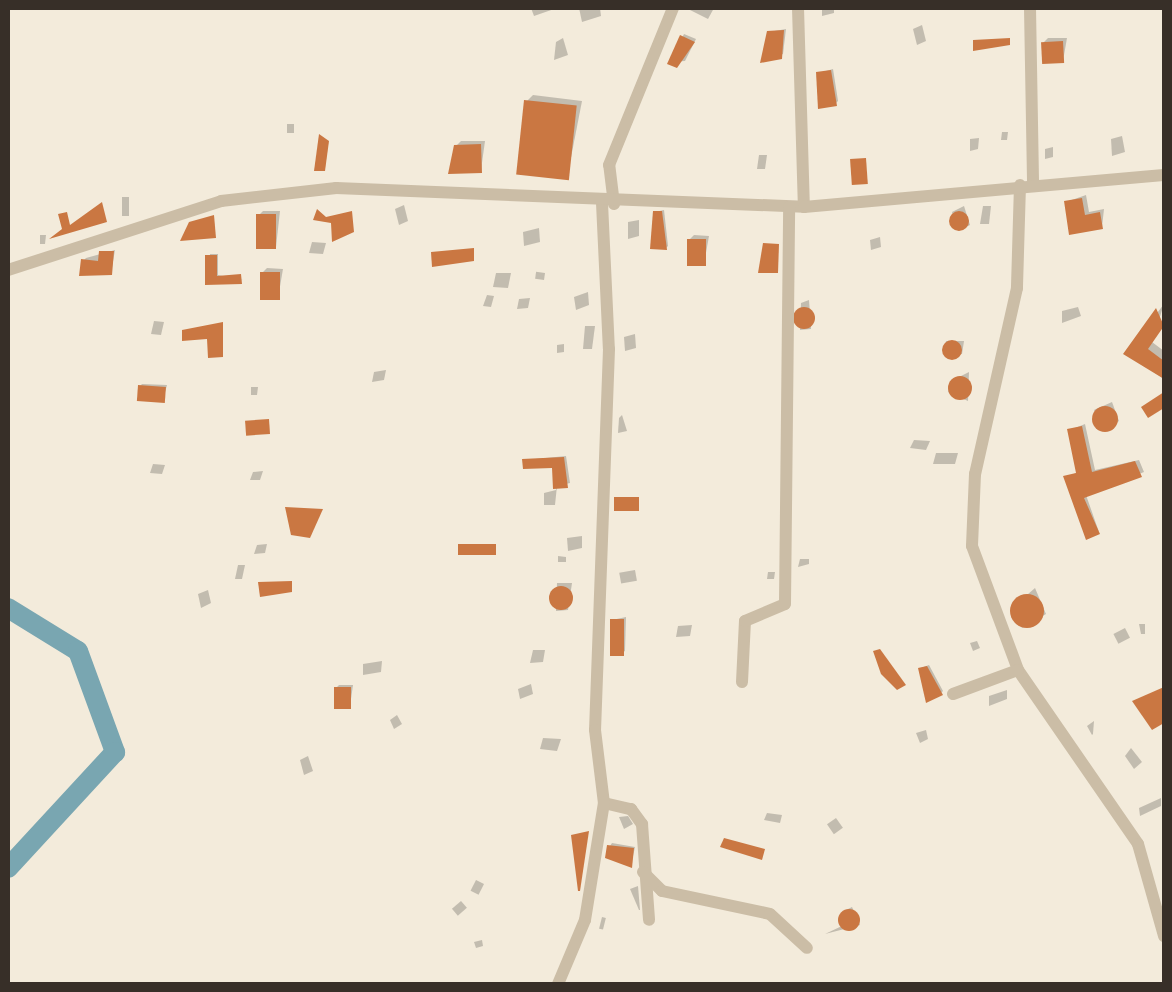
<!DOCTYPE html>
<html>
<head>
<meta charset="utf-8">
<style>
	body { margin:0 }
	#map { position:relative; width:1172px; height:992px; overflow:hidden; background:#f3ebdb; font-family:Karla,sans-serif }
	div>[style] { position:absolute }
	.shadow>* { inset:0; background:#0003; transform-origin:0 0 }
	.river>* { height:20px; margin:-10px; padding:0 10px; transform-origin:10px; border-radius:10px; background:#79a6b1 }
	.building>* { inset:0; background:#ca7742; transform-origin:0 0 }
	.round { border-radius:50% }
	.minor>* { height:12px; margin:-6px; padding:0 6px; transform-origin:6px; border-radius:6px; background:#cbbda6 }
	span { translate:-50% -50%; white-space:nowrap; text-align:center; line-height:1.15; -webkit-text-stroke:8px #faf4e8; paint-order:stroke }
	.frame { position:absolute; inset:0; border:10px solid #372f28; pointer-events:none }
</style>
</head>
<body>
<div id="map">
	<div class="shadow">
		<i style="clip-path:polygon(531px 8px,557px 8px,534px 16px)"></i>
		<i style="clip-path:polygon(579px 8px,600px 8px,601px 16px,582px 22px)"></i>
		<i style="clip-path:polygon(686px 8px,714px 8px,708px 19px)"></i>
		<i style="clip-path:polygon(822px 8px,834px 8px,834px 13px,822px 16px)"></i>
		<i style="clip-path:polygon(922px 25px,926px 41px,917px 45px,913px 29px)"></i>
		<i style="clip-path:polygon(786px 29px,783px 54px,762px 60px,769px 32px)"></i>
		<i style="clip-path:polygon(684px 34px,696px 39px,685px 61px,670px 62px)"></i>
		<i style="clip-path:polygon(563px 38px,568px 55px,554px 60px,556px 42px)"></i>
		<i style="clip-path:polygon(1048px 38px,1067px 38px,1063px 61px,1043px 43px)"></i>
		<i style="clip-path:polygon(833px 69px,838px 101px,836px 103px,819px 73px)"></i>
		<i style="clip-path:polygon(533px 95px,582px 101px,567px 178px,527px 101px)"></i>
		<i style="left:287px;top:124px;width:7px;height:9px"></i>
		<i style="clip-path:polygon(1002px 132px,1008px 132px,1007px 140px,1001px 140px)"></i>
		<i style="clip-path:polygon(1122px 136px,1125px 152px,1112px 156px,1111px 139px)"></i>
		<i style="clip-path:polygon(979px 138px,978px 149px,970px 151px,970px 139px)"></i>
		<i style="clip-path:polygon(461px 141px,485px 141px,481px 170px,456px 146px)"></i>
		<i style="clip-path:polygon(1053px 147px,1053px 157px,1045px 159px,1045px 149px)"></i>
		<i style="clip-path:polygon(759px 155px,767px 155px,765px 169px,757px 169px)"></i>
		<i style="clip-path:polygon(1086px 195px,1089px 212px,1104px 209px,1102px 227px,1066px 202px)"></i>
		<i style="left:122px;top:197px;width:7px;height:19px"></i>
		<i style="clip-path:polygon(404px 205px,408px 221px,399px 225px,395px 209px)"></i>
		<i style="clip-path:polygon(964px 206px,970px 225px,958px 231px,952px 212px)"></i>
		<i style="clip-path:polygon(983px 206px,991px 206px,989px 224px,980px 224px)"></i>
		<i style="clip-path:polygon(664px 210px,668px 246px,666px 248px,655px 212px)"></i>
		<i style="clip-path:polygon(263px 211px,280px 211px,276px 247px,259px 215px)"></i>
		<i style="clip-path:polygon(639px 220px,639px 236px,628px 239px,628px 222px)"></i>
		<i style="clip-path:polygon(539px 228px,540px 242px,524px 246px,523px 232px)"></i>
		<i style="clip-path:polygon(40px 235px,46px 235px,45px 244px,40px 244px)"></i>
		<i style="clip-path:polygon(694px 235px,709px 236px,704px 264px,689px 240px)"></i>
		<i style="clip-path:polygon(880px 237px,881px 247px,871px 250px,870px 240px)"></i>
		<i style="clip-path:polygon(326px 243px,323px 254px,309px 253px,312px 242px)"></i>
		<i style="clip-path:polygon(115px 250px,111px 273px,83px 261px,86px 258px)"></i>
		<i style="clip-path:polygon(210px 254px,218px 254px,218px 275px,243px 280px,207px 283px)"></i>
		<i style="clip-path:polygon(267px 268px,283px 269px,278px 298px,262px 273px)"></i>
		<i style="clip-path:polygon(496px 273px,511px 273px,508px 288px,493px 287px)"></i>
		<i style="left:545px;top:273px;width:7px;height:9px;rotate:98deg"></i>
		<i style="clip-path:polygon(588px 292px,589px 305px,576px 310px,574px 297px)"></i>
		<i style="clip-path:polygon(487px 295px,494px 296px,491px 307px,483px 306px)"></i>
		<i style="clip-path:polygon(530px 298px,528px 308px,517px 309px,519px 299px)"></i>
		<i style="clip-path:polygon(809px 300px,811px 329px,800px 330px,801px 303px)"></i>
		<i style="clip-path:polygon(1164px 304px,1152px 342px,1164px 351px,1164px 379px,1126px 353px)"></i>
		<i style="clip-path:polygon(1078px 307px,1081px 316px,1062px 323px,1062px 311px)"></i>
		<i style="clip-path:polygon(164px 322px,161px 335px,151px 334px,154px 321px)"></i>
		<i style="clip-path:polygon(585px 326px,595px 326px,592px 349px,583px 349px)"></i>
		<i style="clip-path:polygon(635px 334px,636px 348px,625px 351px,624px 337px)"></i>
		<i style="clip-path:polygon(946px 341px,964px 341px,962px 354px,944px 354px)"></i>
		<i style="clip-path:polygon(564px 344px,564px 352px,557px 353px,557px 345px)"></i>
		<i style="clip-path:polygon(386px 370px,384px 380px,372px 382px,374px 372px)"></i>
		<i style="clip-path:polygon(969px 372px,968px 401px,948px 392px,951px 381px)"></i>
		<i style="clip-path:polygon(167px 385px,163px 400px,140px 386px,142px 384px)"></i>
		<i style="clip-path:polygon(251px 387px,258px 387px,257px 395px,251px 395px)"></i>
		<i style="clip-path:polygon(1112px 402px,1119px 421px,1104px 431px,1094px 410px)"></i>
		<i style="clip-path:polygon(622px 415px,627px 431px,618px 433px,619px 418px)"></i>
		<i style="clip-path:polygon(1085px 424px,1095px 470px,1139px 460px,1144px 472px,1086px 495px,1099px 532px,1066px 477px,1079px 472px,1070px 430px)"></i>
		<i style="clip-path:polygon(930px 441px,926px 450px,910px 448px,914px 440px)"></i>
		<i style="clip-path:polygon(958px 453px,955px 464px,933px 464px,936px 453px)"></i>
		<i style="clip-path:polygon(566px 456px,570px 483px,557px 486px,555px 505px,544px 505px,544px 493px,556px 490px,554px 466px,525px 460px)"></i>
		<i style="clip-path:polygon(165px 465px,162px 474px,150px 473px,153px 464px)"></i>
		<i style="clip-path:polygon(263px 471px,260px 480px,250px 480px,253px 472px)"></i>
		<i style="clip-path:polygon(582px 536px,582px 548px,568px 551px,567px 538px)"></i>
		<i style="clip-path:polygon(267px 544px,265px 553px,254px 554px,257px 545px)"></i>
		<i style="clip-path:polygon(558px 556px,566px 557px,566px 562px,558px 562px)"></i>
		<i style="clip-path:polygon(800px 559px,809px 559px,809px 564px,798px 567px)"></i>
		<i style="clip-path:polygon(238px 565px,245px 565px,242px 579px,235px 579px)"></i>
		<i style="left:635px;top:570px;width:11px;height:16px;rotate:80deg"></i>
		<i style="clip-path:polygon(768px 572px,775px 572px,774px 579px,767px 579px)"></i>
		<i style="clip-path:polygon(557px 583px,572px 583px,568px 610px,556px 611px)"></i>
		<i style="clip-path:polygon(1035px 588px,1046px 614px,1022px 628px,1012px 608px)"></i>
		<i style="clip-path:polygon(208px 590px,211px 603px,201px 608px,198px 594px)"></i>
		<i style="clip-path:polygon(626px 617px,625px 651px,622px 653px,612px 620px)"></i>
		<i style="clip-path:polygon(1139px 624px,1145px 624px,1145px 634px,1141px 634px)"></i>
		<i style="clip-path:polygon(692px 625px,690px 636px,676px 637px,678px 626px)"></i>
		<i style="left:1125px;top:628px;width:11px;height:13px;rotate:63deg"></i>
		<i style="clip-path:polygon(977px 641px,980px 648px,973px 651px,970px 643px)"></i>
		<i style="clip-path:polygon(545px 650px,543px 662px,530px 663px,533px 650px)"></i>
		<i style="clip-path:polygon(382px 661px,381px 672px,363px 675px,363px 664px)"></i>
		<i style="clip-path:polygon(929px 665px,943px 691px,941px 693px,921px 668px)"></i>
		<i style="clip-path:polygon(531px 684px,533px 694px,520px 699px,518px 689px)"></i>
		<i style="clip-path:polygon(339px 685px,353px 685px,350px 706px,336px 688px)"></i>
		<i style="clip-path:polygon(1007px 690px,1007px 699px,989px 706px,989px 696px)"></i>
		<i style="clip-path:polygon(397px 715px,402px 724px,394px 729px,390px 720px)"></i>
		<i style="clip-path:polygon(1094px 721px,1093px 734px,1092px 735px,1087px 726px)"></i>
		<i style="clip-path:polygon(926px 730px,928px 739px,920px 743px,916px 733px)"></i>
		<i style="clip-path:polygon(561px 739px,557px 751px,540px 749px,543px 738px)"></i>
		<i style="clip-path:polygon(1131px 748px,1142px 762px,1134px 769px,1125px 756px)"></i>
		<i style="clip-path:polygon(308px 756px,313px 771px,304px 775px,300px 760px)"></i>
		<i style="clip-path:polygon(1161px 798px,1161px 806px,1140px 816px,1139px 808px)"></i>
		<i style="clip-path:polygon(767px 813px,782px 815px,780px 823px,764px 820px)"></i>
		<i style="clip-path:polygon(628px 816px,633px 824px,624px 829px,619px 817px)"></i>
		<i style="left:836px;top:818px;width:12px;height:11px;rotate:55deg"></i>
		<i style="clip-path:polygon(612px 843px,635px 847px,631px 865px,610px 846px)"></i>
		<i style="left:476px;top:880px;width:9px;height:12px;rotate:27deg"></i>
		<i style="clip-path:polygon(638px 886px,640px 910px,639px 910px,630px 889px)"></i>
		<i style="left:461px;top:901px;width:9px;height:12px;rotate:49deg"></i>
		<i style="clip-path:polygon(852px 907px,860px 925px,825px 934px,844px 925px,842px 912px)"></i>
		<i style="left:602px;top:917px;width:4px;height:12px;rotate:14deg"></i>
		<i style="clip-path:polygon(482px 940px,483px 946px,476px 948px,474px 942px)"></i>
	</div>
	<div class="river">
		<i style="left:8px;top:608px;width:82px;rotate:31.6deg"></i>
		<i style="left:78px;top:651px;width:108px;rotate:69.9deg"></i>
		<i style="left:115px;top:752px;width:158px;rotate:132.7deg"></i>
	</div>
	<div class="building">
		<i style="clip-path:polygon(784px 30px,782px 59px,760px 63px,767px 31px)"></i>
		<i style="clip-path:polygon(680px 35px,695px 42px,677px 68px,667px 64px)"></i>
		<i style="clip-path:polygon(1010px 38px,1010px 45px,973px 51px,973px 40px)"></i>
		<i style="left:1063px;top:41px;width:22px;height:22px;rotate:87deg"></i>
		<i style="clip-path:polygon(831px 70px,837px 106px,818px 109px,816px 72px)"></i>
		<i style="left:524px;top:100px;width:53px;height:75px;rotate:6deg"></i>
		<i style="clip-path:polygon(319px 134px,329px 141px,325px 171px,314px 171px)"></i>
		<i style="clip-path:polygon(481px 144px,482px 173px,448px 174px,454px 145px)"></i>
		<i style="left:866px;top:158px;width:26px;height:16px;rotate:86deg"></i>
		<i style="clip-path:polygon(1082px 198px,1085px 215px,1100px 212px,1103px 229px,1069px 235px,1064px 201px)"></i>
		<i style="clip-path:polygon(102px 202px,107px 222px,49px 239px,62px 229px,58px 214px,67px 212px,70px 225px)"></i>
		<i style="clip-path:polygon(317px 209px,326px 217px,352px 211px,354px 232px,332px 242px,331px 223px,313px 220px)"></i>
		<i class="round" style="left:949px;top:211px;width:20px;height:20px"></i>
		<i style="clip-path:polygon(653px 211px,662px 211px,667px 250px,650px 249px)"></i>
		<i style="left:256px;top:214px;width:20px;height:35px"></i>
		<i style="clip-path:polygon(214px 215px,216px 238px,180px 241px,189px 222px)"></i>
		<i style="left:687px;top:239px;width:19px;height:27px"></i>
		<i style="clip-path:polygon(763px 243px,779px 244px,778px 273px,758px 273px)"></i>
		<i style="clip-path:polygon(474px 248px,474px 261px,432px 267px,431px 252px)"></i>
		<i style="clip-path:polygon(99px 251px,114px 251px,112px 275px,79px 276px,81px 259px,98px 261px)"></i>
		<i style="clip-path:polygon(205px 255px,217px 255px,217px 276px,241px 274px,242px 284px,205px 285px)"></i>
		<i style="left:260px;top:272px;width:20px;height:28px"></i>
		<i class="round" style="left:793px;top:307px;width:22px;height:22px"></i>
		<i style="clip-path:polygon(1156px 308px,1164px 326px,1148px 349px,1164px 361px,1164px 379px,1123px 354px)"></i>
		<i style="clip-path:polygon(223px 322px,223px 357px,208px 358px,207px 339px,182px 341px,182px 330px)"></i>
		<i class="round" style="left:942px;top:340px;width:20px;height:20px"></i>
		<i class="round" style="left:948px;top:376px;width:24px;height:24px"></i>
		<i style="left:138px;top:385px;width:28px;height:16px;rotate:4deg"></i>
		<i style="clip-path:polygon(1164px 392px,1164px 408px,1148px 418px,1141px 407px)"></i>
		<i class="round" style="left:1092px;top:406px;width:26px;height:26px"></i>
		<i style="left:269px;top:419px;width:15px;height:24px;rotate:86deg"></i>
		<i style="clip-path:polygon(1082px 426px,1092px 472px,1135px 461px,1142px 477px,1084px 498px,1100px 534px,1086px 540px,1063px 476px,1076px 473px,1067px 429px)"></i>
		<i style="clip-path:polygon(564px 457px,568px 488px,553px 489px,552px 468px,523px 469px,522px 459px)"></i>
		<i style="left:614px;top:497px;width:25px;height:14px"></i>
		<i style="clip-path:polygon(285px 507px,323px 509px,310px 538px,291px 535px)"></i>
		<i style="left:496px;top:544px;width:11px;height:38px;rotate:90deg"></i>
		<i style="clip-path:polygon(292px 581px,292px 592px,260px 597px,258px 582px)"></i>
		<i class="round" style="left:549px;top:586px;width:24px;height:24px"></i>
		<i class="round" style="left:1010px;top:594px;width:34px;height:34px"></i>
		<i style="left:610px;top:619px;width:14px;height:37px"></i>
		<i style="clip-path:polygon(880px 649px,906px 685px,897px 690px,881px 674px,873px 651px)"></i>
		<i style="clip-path:polygon(927px 666px,943px 695px,926px 703px,918px 668px)"></i>
		<i style="left:334px;top:687px;width:17px;height:22px"></i>
		<i style="clip-path:polygon(1164px 687px,1164px 723px,1152px 730px,1132px 701px)"></i>
		<i style="clip-path:polygon(589px 831px,580px 891px,578px 891px,571px 835px)"></i>
		<i style="clip-path:polygon(724px 838px,765px 849px,762px 860px,720px 847px)"></i>
		<i style="clip-path:polygon(607px 845px,634px 848px,632px 868px,605px 858px)"></i>
		<i class="round" style="left:838px;top:909px;width:22px;height:22px"></i>
	</div>
	<div class="minor">
		<i style="left:798px;top:8px;width:199px;rotate:88.3deg"></i>
		<i style="left:1030px;top:8px;width:176px;rotate:89deg"></i>
		<i style="left:1020px;top:185px;width:103px;rotate:91.7deg"></i>
		<i style="left:1017px;top:288px;width:191px;rotate:102.7deg"></i>
		<i style="left:975px;top:474px;width:72px;rotate:92.4deg"></i>
		<i style="left:972px;top:546px;width:132px;rotate:69.6deg"></i>
		<i style="left:1018px;top:670px;width:211px;rotate:55.4deg"></i>
		<i style="left:1138px;top:844px;width:96px;rotate:74.2deg"></i>
		<i style="left:602px;top:203px;width:146px;rotate:87.3deg"></i>
		<i style="left:609px;top:349px;width:381px;rotate:92.1deg"></i>
		<i style="left:595px;top:730px;width:74px;rotate:83deg"></i>
		<i style="left:604px;top:803px;width:28px;rotate:13deg"></i>
		<i style="left:631px;top:809px;width:19px;rotate:54deg"></i>
		<i style="left:642px;top:824px;width:96px;rotate:85.8deg"></i>
		<i style="left:614px;top:204px;width:39px;rotate:-97deg"></i>
		<i style="left:609px;top:165px;width:170px;rotate:-67.8deg"></i>
		<i style="left:8px;top:270px;width:224px;rotate:-17.9deg"></i>
		<i style="left:221px;top:201px;width:116px;rotate:-6.4deg"></i>
		<i style="left:336px;top:188px;width:468px;rotate:2.3deg"></i>
		<i style="left:804px;top:207px;width:361px;rotate:-5.1deg"></i>
		<i style="left:742px;top:682px;width:61px;rotate:-87.2deg"></i>
		<i style="left:745px;top:621px;width:43px;rotate:-23deg"></i>
		<i style="left:785px;top:604px;width:397px;rotate:-89.4deg"></i>
		<i style="left:953px;top:694px;width:69px;rotate:-20.3deg"></i>
		<i style="left:643px;top:872px;width:27px;rotate:45deg"></i>
		<i style="left:662px;top:891px;width:110px;rotate:12deg"></i>
		<i style="left:770px;top:914px;width:50px;rotate:42.6deg"></i>
		<i style="left:558px;top:984px;width:69px;rotate:-67.1deg"></i>
		<i style="left:585px;top:920px;width:119px;rotate:-80.8deg"></i>
	</div>
	<div class="frame"></div>
</div>
</body>
</html>
